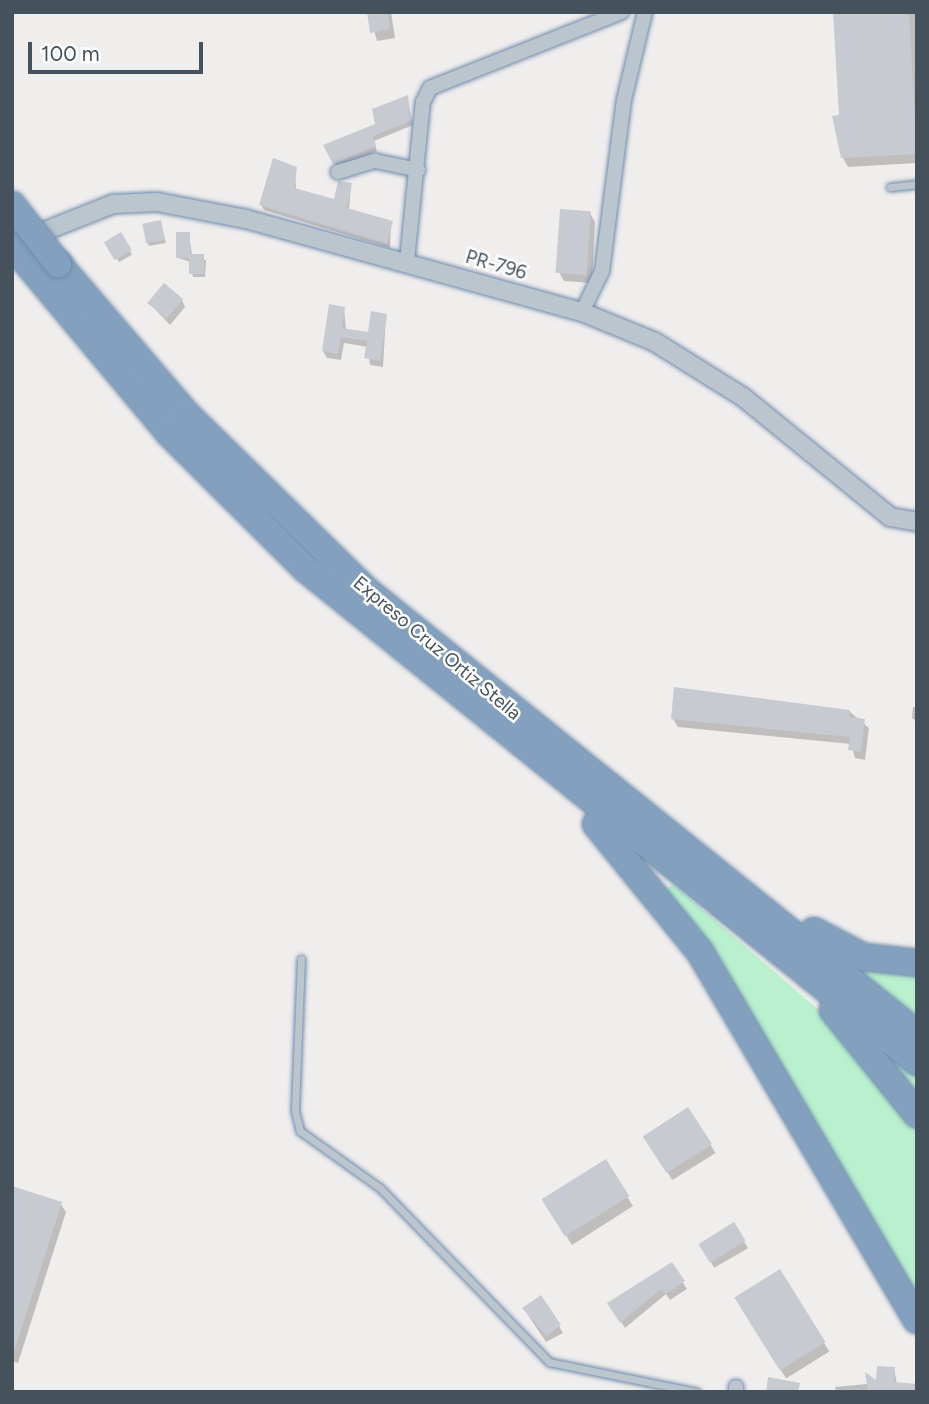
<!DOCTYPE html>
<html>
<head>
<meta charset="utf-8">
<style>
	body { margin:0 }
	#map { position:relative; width:929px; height:1404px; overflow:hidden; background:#f0eded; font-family:Figtree,sans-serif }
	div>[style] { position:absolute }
	.green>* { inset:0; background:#b9f0ce }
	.shadow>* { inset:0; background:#0003; transform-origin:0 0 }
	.building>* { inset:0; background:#c7cad0; transform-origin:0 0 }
	.roads { filter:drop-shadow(0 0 2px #6e8baa) drop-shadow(0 0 2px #6e8baa) }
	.service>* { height:7px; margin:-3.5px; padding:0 3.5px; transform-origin:3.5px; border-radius:3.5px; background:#bbc5cd }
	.minor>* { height:14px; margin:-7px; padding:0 7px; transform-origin:7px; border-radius:7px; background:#bbc5cd }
	.tertiary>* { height:18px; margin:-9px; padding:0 9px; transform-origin:9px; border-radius:9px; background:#bbc5cd }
	.motorway>* { height:26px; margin:-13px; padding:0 13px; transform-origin:13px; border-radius:13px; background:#83a1be }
	.bridges { filter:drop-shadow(0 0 2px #6e8baa) drop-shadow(0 0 2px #6e8baa) }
	.motorway-bridge>* { height:26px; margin:-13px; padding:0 13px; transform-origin:13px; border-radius:13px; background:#83a1be }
	span { translate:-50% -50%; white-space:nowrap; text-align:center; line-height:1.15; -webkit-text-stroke:5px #fff; paint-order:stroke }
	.street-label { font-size:19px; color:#45515b }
	.frame { position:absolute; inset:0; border:14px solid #45515b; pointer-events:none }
	.scale { position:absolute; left:28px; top:42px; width:175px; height:32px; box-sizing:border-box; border:4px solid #45515b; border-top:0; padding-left:9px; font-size:21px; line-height:24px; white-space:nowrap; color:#45515b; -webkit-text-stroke:5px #fff; paint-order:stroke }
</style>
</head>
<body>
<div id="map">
	<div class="green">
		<i style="clip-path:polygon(673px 884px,830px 1020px,917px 1127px,917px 1301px,666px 889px)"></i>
		<i style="clip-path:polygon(851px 965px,917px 971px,917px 1019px)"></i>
		<i style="clip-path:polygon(898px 1060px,917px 1075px,917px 1104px,889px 1068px)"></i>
	</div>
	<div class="shadow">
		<i style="clip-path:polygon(369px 12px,391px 12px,395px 38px,377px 41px)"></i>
		<i style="clip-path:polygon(835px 12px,917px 12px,917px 163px,848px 167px,843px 158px)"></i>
		<i style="clip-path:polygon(407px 97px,413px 125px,374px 141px,377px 151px,337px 167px,326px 146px,377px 125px)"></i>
		<i style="clip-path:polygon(295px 168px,296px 190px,335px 201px,351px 185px,349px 210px,391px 223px,390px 248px,264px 210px,261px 205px)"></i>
		<i style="clip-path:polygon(590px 213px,595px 222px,592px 283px,564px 281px,559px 272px)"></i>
		<i style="clip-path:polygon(160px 222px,166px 243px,149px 246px,147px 242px)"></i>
		<i style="left:120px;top:234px;width:24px;height:15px;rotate:60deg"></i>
		<i style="clip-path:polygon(189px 234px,192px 255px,206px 260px,205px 277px,193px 277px,191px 262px,178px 258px)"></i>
		<i style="clip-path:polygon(182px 300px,185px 307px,170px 325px,149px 303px)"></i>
		<i style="clip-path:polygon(344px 308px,346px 330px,369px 334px,386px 315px,383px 367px,370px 365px,368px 347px,344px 343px,341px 360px,327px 358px,323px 351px)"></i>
		<i style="clip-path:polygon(913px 707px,917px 707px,917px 722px,912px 718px)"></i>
		<i style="clip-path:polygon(849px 711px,869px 728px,865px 760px,855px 758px,851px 744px,678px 727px,673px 719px)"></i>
		<i style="left:688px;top:1109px;width:52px;height:51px;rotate:58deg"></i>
		<i style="clip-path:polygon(605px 1162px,633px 1206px,572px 1245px,550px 1210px)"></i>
		<i style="clip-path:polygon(12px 1188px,60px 1203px,66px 1212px,18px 1363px,12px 1361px)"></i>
		<i style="left:734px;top:1224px;width:28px;height:39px;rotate:60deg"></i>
		<i style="clip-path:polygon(672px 1264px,687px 1289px,670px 1300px,666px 1294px,625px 1328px,610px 1304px)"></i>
		<i style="left:779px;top:1271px;width:95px;height:51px;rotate:58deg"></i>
		<i style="clip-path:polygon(524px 1309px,559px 1326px,563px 1333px,546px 1342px)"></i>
		<i style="clip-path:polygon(894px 1369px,897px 1384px,910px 1392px,836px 1392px,835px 1387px,878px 1383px)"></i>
	</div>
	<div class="building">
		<i style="clip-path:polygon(367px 12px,388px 12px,390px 29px,370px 33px)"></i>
		<i style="clip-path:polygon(833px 12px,909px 12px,917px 154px,841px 158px,832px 116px,839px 115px)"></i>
		<i style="clip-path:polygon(408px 95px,411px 121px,373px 136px,376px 146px,333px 164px,323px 145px,375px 124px,372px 109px)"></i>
		<i style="clip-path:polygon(273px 158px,297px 167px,294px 188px,334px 199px,338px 181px,352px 183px,347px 208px,393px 221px,387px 244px,259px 205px)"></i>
		<i style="left:560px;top:209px;width:31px;height:64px;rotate:4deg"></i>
		<i style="left:161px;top:220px;width:20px;height:19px;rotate:79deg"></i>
		<i style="left:121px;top:232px;width:21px;height:20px;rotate:59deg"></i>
		<i style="clip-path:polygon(176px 232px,190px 232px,190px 254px,204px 254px,204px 274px,189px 274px,189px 258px,176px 258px)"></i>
		<i style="left:164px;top:283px;width:25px;height:26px;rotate:40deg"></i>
		<i style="clip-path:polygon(329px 304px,345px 307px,342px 328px,368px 332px,371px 311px,387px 314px,380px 361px,364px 358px,367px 341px,341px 337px,338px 354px,322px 351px)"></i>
		<i style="clip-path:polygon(674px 687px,850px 710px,849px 717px,865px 719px,861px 752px,848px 750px,850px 737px,671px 719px)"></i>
		<i style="left:688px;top:1107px;width:44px;height:54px;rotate:57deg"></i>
		<i style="left:606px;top:1159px;width:44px;height:76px;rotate:58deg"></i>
		<i style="clip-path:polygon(12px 1186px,62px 1202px,14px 1352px,12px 1352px)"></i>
		<i style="left:734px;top:1222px;width:22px;height:42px;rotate:58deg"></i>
		<i style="clip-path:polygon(672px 1262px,685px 1281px,665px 1294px,661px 1289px,620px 1323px,607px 1303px)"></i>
		<i style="left:780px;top:1269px;width:86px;height:54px;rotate:58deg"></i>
		<i style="clip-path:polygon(541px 1295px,561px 1325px,547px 1336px,522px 1308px)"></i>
		<i style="clip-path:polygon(877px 1366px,895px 1367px,894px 1382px,917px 1384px,917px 1392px,868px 1392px,865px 1372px,876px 1380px)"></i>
		<i style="clip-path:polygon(768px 1377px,800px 1383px,798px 1392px,766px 1392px)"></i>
	</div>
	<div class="roads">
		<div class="service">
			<i style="left:890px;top:187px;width:27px;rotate:-6deg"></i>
			<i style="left:301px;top:959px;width:152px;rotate:92.3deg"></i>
			<i style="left:295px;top:1111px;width:21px;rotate:76deg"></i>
			<i style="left:300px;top:1131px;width:98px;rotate:35.5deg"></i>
			<i style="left:380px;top:1188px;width:243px;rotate:45.8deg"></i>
			<i style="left:549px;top:1362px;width:151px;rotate:11.5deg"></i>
		</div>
		<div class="minor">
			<i style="left:338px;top:172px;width:39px;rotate:-17deg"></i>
			<i style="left:375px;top:161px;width:44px;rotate:11.8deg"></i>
			<i style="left:407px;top:261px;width:160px;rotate:-84.3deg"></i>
			<i style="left:423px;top:102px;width:16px;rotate:-63deg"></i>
			<i style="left:430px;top:88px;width:206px;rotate:-21.6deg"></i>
			<i style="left:582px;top:312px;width:46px;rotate:-64deg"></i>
			<i style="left:602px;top:271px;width:172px;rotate:-82.7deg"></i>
			<i style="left:624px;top:100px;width:90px;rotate:-76.6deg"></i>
			<i style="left:736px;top:1387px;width:5px;rotate:90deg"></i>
		</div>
		<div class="tertiary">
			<i style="left:25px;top:239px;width:95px;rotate:-21.7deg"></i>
			<i style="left:113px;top:204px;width:44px;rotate:-2.6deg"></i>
			<i style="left:157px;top:202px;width:91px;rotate:10.8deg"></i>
			<i style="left:246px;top:219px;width:349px;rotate:15.5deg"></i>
			<i style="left:582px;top:312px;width:79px;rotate:22.3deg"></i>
			<i style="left:655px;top:342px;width:104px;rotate:32deg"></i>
			<i style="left:743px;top:397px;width:190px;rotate:39.2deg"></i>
			<i style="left:890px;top:517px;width:27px;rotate:10deg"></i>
		</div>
		<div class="motorway">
			<i style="left:12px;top:245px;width:245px;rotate:50.1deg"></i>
			<i style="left:169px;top:433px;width:193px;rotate:44.8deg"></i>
			<i style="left:306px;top:569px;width:785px;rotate:38.9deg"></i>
			<i style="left:58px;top:264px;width:197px;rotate:49.5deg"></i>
			<i style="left:186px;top:414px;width:255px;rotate:44.4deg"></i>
			<i style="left:368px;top:592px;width:705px;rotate:38.84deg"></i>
			<i style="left:596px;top:824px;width:165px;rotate:50.9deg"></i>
			<i style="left:700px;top:952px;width:427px;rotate:59.5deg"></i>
			<i style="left:814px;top:931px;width:55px;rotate:28deg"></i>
			<i style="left:863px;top:957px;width:54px;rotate:6.3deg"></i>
			<i style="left:833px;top:1010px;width:134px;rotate:51.1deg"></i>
		</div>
	</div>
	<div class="bridges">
		<div class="motorway-bridge">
			<i style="left:12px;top:205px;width:75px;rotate:52.1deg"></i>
		</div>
	</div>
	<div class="street-label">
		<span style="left:496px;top:265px;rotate:16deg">PR-796</span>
		<span style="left:437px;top:648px;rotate:40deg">Expreso Cruz Ortiz Stella</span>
	</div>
	<div class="frame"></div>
	<div class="scale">100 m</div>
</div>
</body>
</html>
